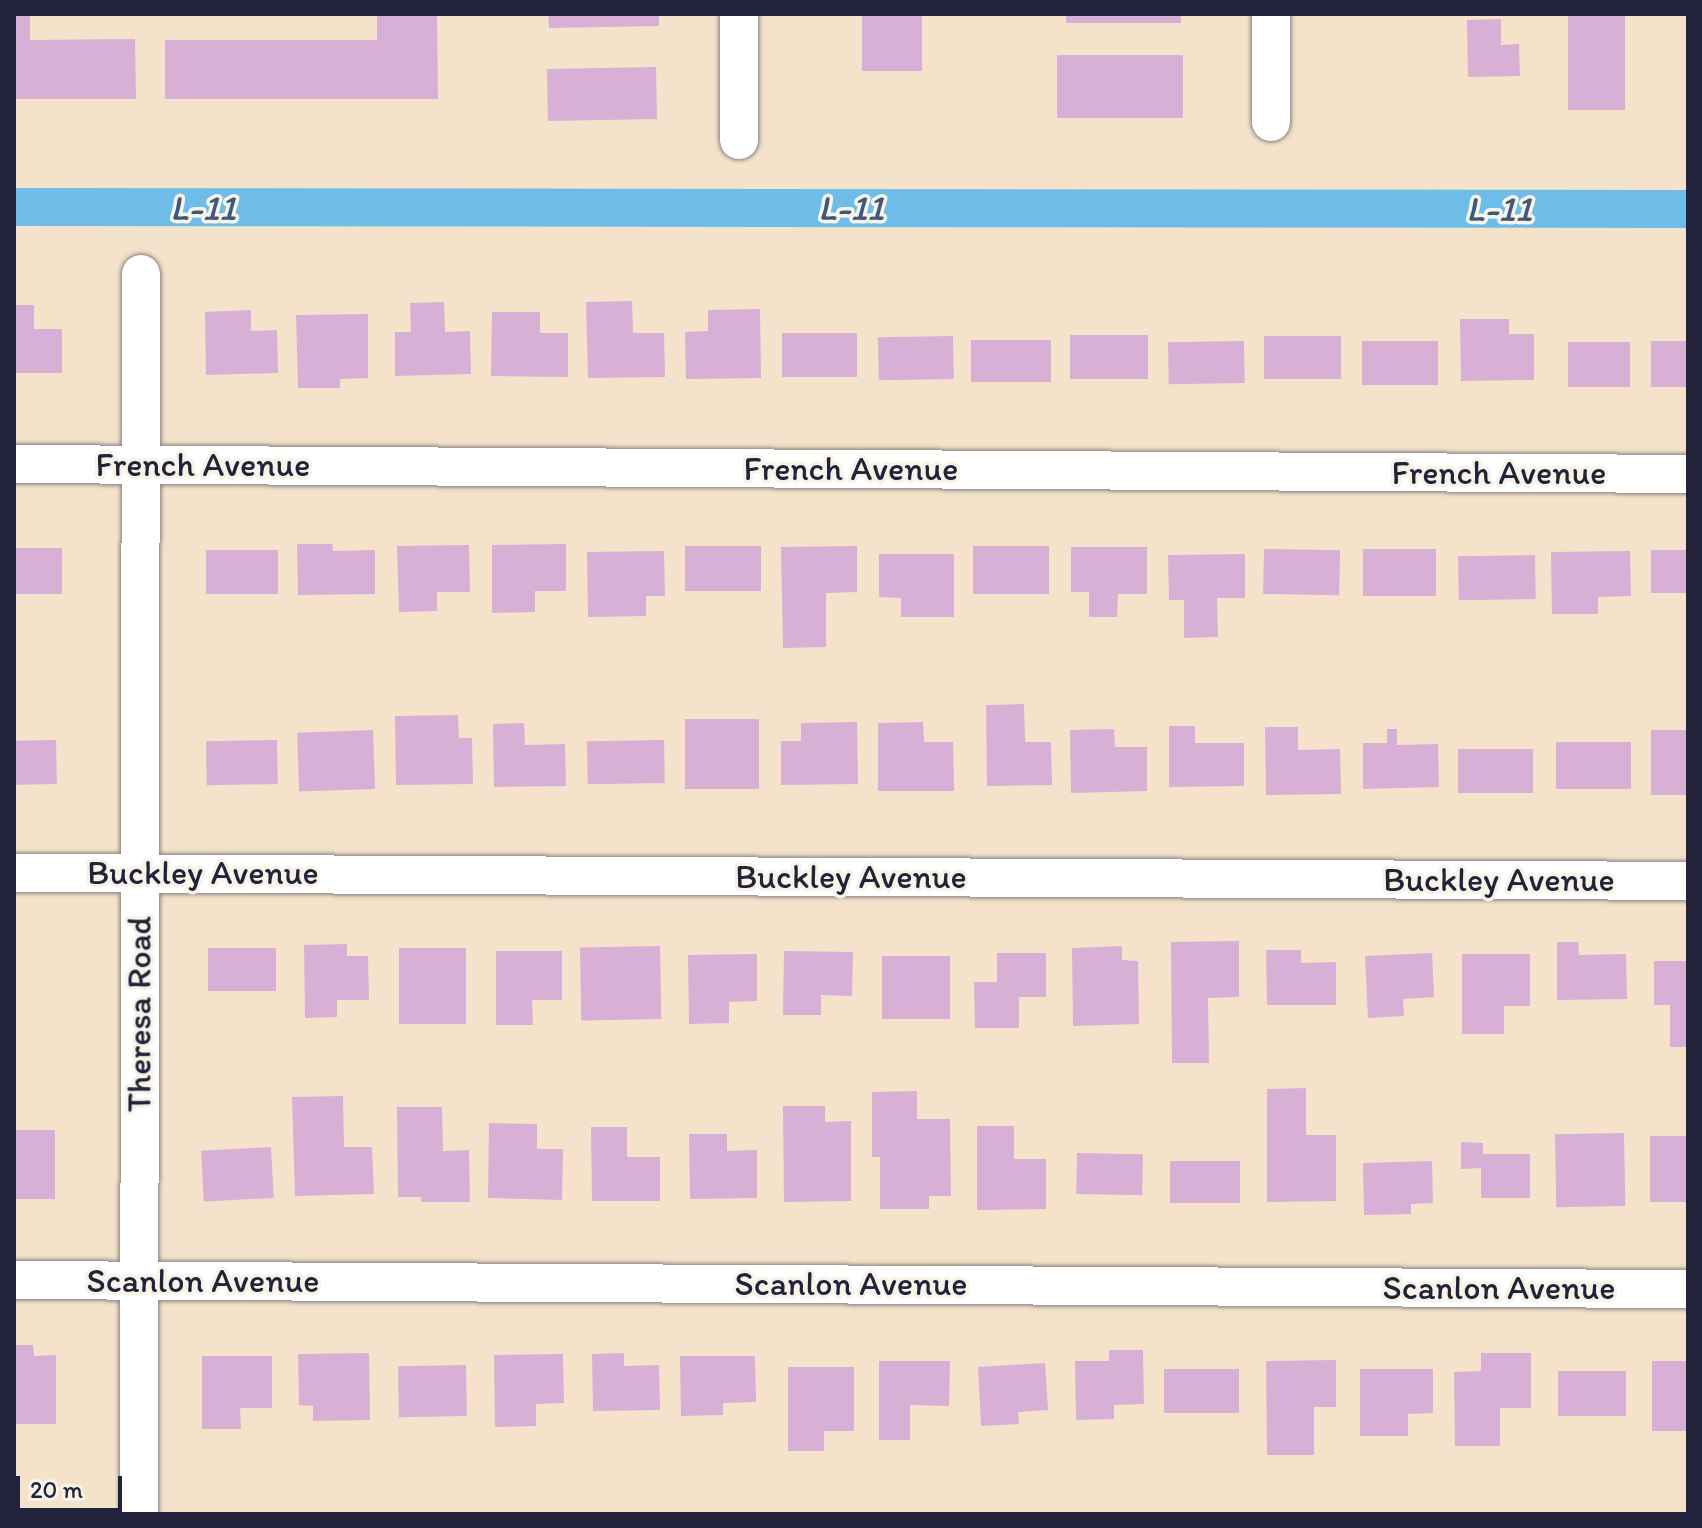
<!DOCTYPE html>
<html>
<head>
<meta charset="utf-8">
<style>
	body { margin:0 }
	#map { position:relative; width:1702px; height:1528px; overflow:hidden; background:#f4e3ca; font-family:Itim,sans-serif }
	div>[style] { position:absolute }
	.canal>* { height:38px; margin:-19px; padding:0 19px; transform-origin:19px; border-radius:19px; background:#6ebde8 }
	.building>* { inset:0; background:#d8afd5; transform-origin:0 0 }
	.roads { filter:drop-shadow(0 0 2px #8b8282) drop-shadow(0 0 2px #8b8282) }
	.minor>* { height:38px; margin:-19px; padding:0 19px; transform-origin:19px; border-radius:19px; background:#fff }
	span { translate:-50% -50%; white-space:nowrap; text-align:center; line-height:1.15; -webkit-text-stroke:7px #f7f3e8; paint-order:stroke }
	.street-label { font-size:34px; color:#22223b }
	.water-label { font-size:36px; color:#3d5878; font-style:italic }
	.frame { position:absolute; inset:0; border:16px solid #22223b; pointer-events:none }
	.scale { position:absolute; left:16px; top:1476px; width:106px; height:36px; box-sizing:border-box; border:4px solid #22223b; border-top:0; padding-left:10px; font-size:24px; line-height:28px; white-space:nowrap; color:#22223b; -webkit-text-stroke:6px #f7f3e8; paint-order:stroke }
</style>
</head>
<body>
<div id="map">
	<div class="canal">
		<i style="left:14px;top:207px;width:1674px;rotate:0.07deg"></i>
	</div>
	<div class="building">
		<i style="clip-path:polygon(14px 14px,30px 14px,30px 40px,135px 39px,136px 99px,14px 99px)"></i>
		<i style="clip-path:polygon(377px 14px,437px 14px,438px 99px,165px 99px,165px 40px,377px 40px)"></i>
		<i style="clip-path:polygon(548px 14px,659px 14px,659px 26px,549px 28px)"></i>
		<i style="left:862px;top:14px;width:60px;height:57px"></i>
		<i style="left:1066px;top:14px;width:115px;height:9px"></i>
		<i style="left:1568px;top:14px;width:57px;height:96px"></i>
		<i style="clip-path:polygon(1501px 19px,1501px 45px,1519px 44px,1520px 76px,1468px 77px,1467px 20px)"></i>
		<i style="left:1183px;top:55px;width:63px;height:126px;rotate:90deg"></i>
		<i style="left:656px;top:67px;width:52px;height:109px;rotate:89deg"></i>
		<i style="clip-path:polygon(632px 301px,633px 333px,664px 333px,665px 377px,588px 378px,586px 302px)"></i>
		<i style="clip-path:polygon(444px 302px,445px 332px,470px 331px,471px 374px,395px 376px,395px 332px,411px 332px,410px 303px)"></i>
		<i style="clip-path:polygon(14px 305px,34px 305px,34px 329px,62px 329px,62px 373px,14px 373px)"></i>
		<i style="clip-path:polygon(760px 309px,761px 378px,686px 379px,685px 332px,708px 331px,708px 310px)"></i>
		<i style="clip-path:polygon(251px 310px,251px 331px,277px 330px,278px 373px,206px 375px,205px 312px)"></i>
		<i style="clip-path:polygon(492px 312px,540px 312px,540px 333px,568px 333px,568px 377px,491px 376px)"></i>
		<i style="clip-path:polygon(368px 314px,368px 378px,340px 379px,340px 388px,298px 388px,296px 315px)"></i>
		<i style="clip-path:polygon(1460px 319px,1509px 319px,1509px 334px,1534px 334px,1534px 380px,1461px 381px)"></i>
		<i style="left:782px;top:333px;width:75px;height:44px"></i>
		<i style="left:1148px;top:335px;width:44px;height:78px;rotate:90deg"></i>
		<i style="left:953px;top:336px;width:43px;height:75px;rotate:89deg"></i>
		<i style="left:1341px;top:336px;width:43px;height:77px;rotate:90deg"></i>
		<i style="left:971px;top:340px;width:80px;height:42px"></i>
		<i style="left:1244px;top:341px;width:42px;height:76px;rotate:89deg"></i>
		<i style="left:1438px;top:341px;width:44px;height:76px;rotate:90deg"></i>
		<i style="left:1651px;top:341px;width:37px;height:46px"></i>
		<i style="left:1568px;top:342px;width:62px;height:45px"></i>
		<i style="clip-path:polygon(297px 544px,332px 544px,333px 551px,375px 550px,375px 594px,298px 595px)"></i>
		<i style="clip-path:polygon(566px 544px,566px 591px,535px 591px,535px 612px,492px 613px,492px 545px)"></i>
		<i style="clip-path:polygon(469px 545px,470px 592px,437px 592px,437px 611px,399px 612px,397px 546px)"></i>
		<i style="left:761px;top:546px;width:45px;height:76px;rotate:90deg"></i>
		<i style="clip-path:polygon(857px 546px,857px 592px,826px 593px,826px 647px,783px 648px,781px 547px)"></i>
		<i style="left:1049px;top:546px;width:48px;height:76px;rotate:90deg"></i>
		<i style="clip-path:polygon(1071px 547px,1147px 547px,1147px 594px,1118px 594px,1117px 617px,1089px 617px,1089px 592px,1071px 592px)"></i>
		<i style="left:14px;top:548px;width:48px;height:46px"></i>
		<i style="left:1264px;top:549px;width:76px;height:45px;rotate:1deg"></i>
		<i style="left:1363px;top:549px;width:73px;height:47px"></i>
		<i style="left:278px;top:550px;width:44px;height:72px;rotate:90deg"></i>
		<i style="left:1651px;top:550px;width:37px;height:43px"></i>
		<i style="clip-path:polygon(664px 551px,665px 596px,646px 596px,646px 616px,588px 617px,587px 552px)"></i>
		<i style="clip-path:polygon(1630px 551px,1631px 596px,1598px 597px,1598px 614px,1552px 614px,1551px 552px)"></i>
		<i style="clip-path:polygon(879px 554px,954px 554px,954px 617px,901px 617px,901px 598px,879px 597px)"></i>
		<i style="clip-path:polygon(1245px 554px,1245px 598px,1217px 598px,1218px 637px,1184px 638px,1184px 600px,1169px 600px,1168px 555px)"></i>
		<i style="left:1535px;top:555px;width:44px;height:77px;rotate:89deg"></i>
		<i style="clip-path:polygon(1024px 704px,1025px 742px,1051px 742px,1052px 785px,987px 786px,986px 705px)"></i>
		<i style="clip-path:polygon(458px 715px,459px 738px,472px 738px,473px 784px,396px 785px,395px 716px)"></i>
		<i style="left:685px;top:719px;width:74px;height:70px"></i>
		<i style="clip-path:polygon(857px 722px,858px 784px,781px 785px,781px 741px,801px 741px,801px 723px)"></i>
		<i style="clip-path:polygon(923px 722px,924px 742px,953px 742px,954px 791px,878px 791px,878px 723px)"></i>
		<i style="clip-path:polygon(524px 723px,525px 745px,565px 744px,566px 786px,494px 787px,493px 724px)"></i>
		<i style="clip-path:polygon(1169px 726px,1195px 726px,1195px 743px,1244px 743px,1244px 786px,1169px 787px)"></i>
		<i style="clip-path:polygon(1265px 727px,1298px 727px,1298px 750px,1340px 749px,1341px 794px,1266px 795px)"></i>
		<i style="clip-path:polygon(1114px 729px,1115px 747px,1147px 747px,1147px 791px,1071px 793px,1070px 730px)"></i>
		<i style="clip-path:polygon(1387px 729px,1397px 729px,1397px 745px,1438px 744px,1439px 787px,1363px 789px,1363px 743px,1387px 743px)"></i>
		<i style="left:373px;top:730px;width:59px;height:76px;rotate:88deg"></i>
		<i style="left:1651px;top:730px;width:37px;height:65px"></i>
		<i style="left:56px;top:740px;width:44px;height:42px;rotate:89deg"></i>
		<i style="left:277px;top:740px;width:44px;height:71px;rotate:89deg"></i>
		<i style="left:664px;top:740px;width:43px;height:77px;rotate:89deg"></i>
		<i style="left:1631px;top:742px;width:47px;height:75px;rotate:90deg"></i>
		<i style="left:1533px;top:749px;width:44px;height:75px;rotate:90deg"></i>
		<i style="clip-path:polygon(1239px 941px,1239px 997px,1208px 998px,1209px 1063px,1172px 1063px,1171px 942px)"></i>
		<i style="clip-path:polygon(1557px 942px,1578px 942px,1579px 955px,1626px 954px,1627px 999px,1557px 1000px)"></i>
		<i style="clip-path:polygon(347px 944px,347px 956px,368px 956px,369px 1000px,337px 1000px,337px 1017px,305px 1018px,304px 945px)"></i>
		<i style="left:660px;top:946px;width:73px;height:80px;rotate:89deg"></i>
		<i style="clip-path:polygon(1122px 946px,1122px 960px,1138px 961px,1139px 1024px,1073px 1026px,1072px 948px)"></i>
		<i style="left:208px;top:948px;width:68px;height:43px"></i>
		<i style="left:399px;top:948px;width:67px;height:76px"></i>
		<i style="clip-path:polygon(1266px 950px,1301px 950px,1301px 963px,1336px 962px,1336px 1005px,1267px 1005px)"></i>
		<i style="clip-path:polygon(496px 951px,562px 951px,562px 1000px,532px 1000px,533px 1025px,496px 1025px)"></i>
		<i style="clip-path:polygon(784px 951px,853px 952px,852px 996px,821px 995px,821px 1015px,783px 1015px)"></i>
		<i style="clip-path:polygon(997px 953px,1046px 953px,1046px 997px,1019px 997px,1019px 1028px,975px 1028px,974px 982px,997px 982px)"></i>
		<i style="clip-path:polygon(1432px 953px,1434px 997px,1403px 999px,1404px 1016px,1368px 1018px,1365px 956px)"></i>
		<i style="clip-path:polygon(757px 954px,757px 1001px,729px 1002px,729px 1023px,689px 1024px,688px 955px)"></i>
		<i style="clip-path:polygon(1462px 954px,1530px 954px,1530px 1006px,1504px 1006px,1504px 1034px,1462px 1034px)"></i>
		<i style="left:882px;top:956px;width:68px;height:63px"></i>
		<i style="clip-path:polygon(1654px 961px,1688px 961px,1688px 1047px,1670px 1047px,1670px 1005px,1654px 1005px)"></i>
		<i style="clip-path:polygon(1306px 1088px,1306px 1135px,1336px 1135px,1336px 1201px,1267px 1202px,1267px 1089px)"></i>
		<i style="clip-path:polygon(917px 1091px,917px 1119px,950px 1119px,951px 1196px,929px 1196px,929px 1209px,880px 1209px,880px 1157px,872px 1157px,872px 1092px)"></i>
		<i style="clip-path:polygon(343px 1096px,344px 1147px,372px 1147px,374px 1194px,295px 1196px,292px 1097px)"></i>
		<i style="clip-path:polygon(783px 1106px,825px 1106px,825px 1122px,851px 1121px,851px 1201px,784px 1202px)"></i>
		<i style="clip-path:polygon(397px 1107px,442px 1107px,443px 1151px,469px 1150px,470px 1202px,421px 1202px,421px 1197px,398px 1197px)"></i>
		<i style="clip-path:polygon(489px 1123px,537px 1124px,537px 1149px,563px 1149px,562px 1200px,488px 1198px)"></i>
		<i style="clip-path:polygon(977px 1126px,1014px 1126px,1014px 1159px,1046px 1159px,1046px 1209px,977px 1210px)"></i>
		<i style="clip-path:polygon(591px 1127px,627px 1127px,627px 1157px,660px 1157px,660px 1201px,592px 1201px)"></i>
		<i style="left:14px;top:1130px;width:41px;height:69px"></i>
		<i style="left:1624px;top:1133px;width:73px;height:69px;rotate:89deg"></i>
		<i style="clip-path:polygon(689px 1134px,727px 1134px,727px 1151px,757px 1150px,757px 1198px,690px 1199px)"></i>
		<i style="left:1688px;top:1136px;width:66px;height:38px;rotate:90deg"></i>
		<i style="clip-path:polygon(1461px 1142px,1483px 1143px,1483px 1154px,1530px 1154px,1530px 1198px,1481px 1198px,1481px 1168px,1461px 1169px)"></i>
		<i style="left:271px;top:1147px;width:51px;height:70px;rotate:87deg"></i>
		<i style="left:1077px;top:1153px;width:66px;height:41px;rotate:1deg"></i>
		<i style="left:1240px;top:1161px;width:42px;height:70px;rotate:90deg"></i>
		<i style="clip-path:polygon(1432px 1161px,1433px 1203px,1411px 1204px,1411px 1214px,1364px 1215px,1363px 1163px)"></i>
		<i style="clip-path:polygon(14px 1345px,33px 1345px,34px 1356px,56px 1355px,56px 1424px,14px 1424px)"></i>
		<i style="clip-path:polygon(1109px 1350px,1143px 1350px,1144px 1404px,1114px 1405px,1114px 1419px,1076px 1420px,1075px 1361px,1109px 1361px)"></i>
		<i style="clip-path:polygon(369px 1353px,370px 1420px,313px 1421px,313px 1406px,299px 1405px,298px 1354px)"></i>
		<i style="clip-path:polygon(624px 1353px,624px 1366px,659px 1365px,660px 1410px,593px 1411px,592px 1354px)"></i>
		<i style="clip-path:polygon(1481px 1353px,1531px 1353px,1531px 1408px,1500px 1408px,1500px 1446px,1455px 1446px,1454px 1372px,1481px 1371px)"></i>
		<i style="clip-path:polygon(563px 1354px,564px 1403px,536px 1404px,536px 1426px,495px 1427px,494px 1355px)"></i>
		<i style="clip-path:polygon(202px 1356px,272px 1356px,272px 1408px,240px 1408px,241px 1429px,202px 1429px)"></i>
		<i style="clip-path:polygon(680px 1356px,755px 1356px,756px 1402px,723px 1403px,723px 1415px,681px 1416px)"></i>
		<i style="clip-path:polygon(1336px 1360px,1336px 1407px,1314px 1407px,1314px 1455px,1267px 1455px,1266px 1361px)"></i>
		<i style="clip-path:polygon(879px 1361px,950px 1361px,949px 1406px,910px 1405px,910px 1440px,879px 1440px)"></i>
		<i style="left:1652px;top:1361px;width:36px;height:70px"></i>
		<i style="clip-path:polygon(1045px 1363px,1048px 1410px,1018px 1412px,1019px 1424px,981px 1426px,978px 1367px)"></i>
		<i style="left:466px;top:1365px;width:51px;height:68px;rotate:89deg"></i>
		<i style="clip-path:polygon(788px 1367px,854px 1367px,854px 1431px,824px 1431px,824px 1451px,788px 1451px)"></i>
		<i style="left:1164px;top:1369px;width:75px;height:44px"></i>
		<i style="clip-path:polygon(1360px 1369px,1433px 1369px,1433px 1413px,1408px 1414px,1408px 1436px,1360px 1436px)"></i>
		<i style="left:1558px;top:1371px;width:68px;height:45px"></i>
	</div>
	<div class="roads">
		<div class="minor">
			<i style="left:739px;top:14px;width:126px;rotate:90deg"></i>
			<i style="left:1271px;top:122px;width:108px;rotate:-90deg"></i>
			<i style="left:14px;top:464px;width:1674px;rotate:0.34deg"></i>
			<i style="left:14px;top:873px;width:1674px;rotate:0.27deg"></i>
			<i style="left:14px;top:1280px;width:1674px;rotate:0.31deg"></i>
			<i style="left:139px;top:1514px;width:1240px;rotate:-89.91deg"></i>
		</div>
	</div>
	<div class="street-label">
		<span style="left:203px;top:465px">French Avenue</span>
		<span style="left:851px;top:469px">French Avenue</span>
		<span style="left:1499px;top:473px">French Avenue</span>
		<span style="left:203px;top:873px">Buckley Avenue</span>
		<span style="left:851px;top:877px">Buckley Avenue</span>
		<span style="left:1499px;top:880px">Buckley Avenue</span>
		<span style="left:139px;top:1014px;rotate:-90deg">Theresa Road</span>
		<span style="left:203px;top:1281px">Scanlon Avenue</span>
		<span style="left:851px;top:1284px">Scanlon Avenue</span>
		<span style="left:1499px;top:1288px">Scanlon Avenue</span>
	</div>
	<div class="water-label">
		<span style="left:203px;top:208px">L-11</span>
		<span style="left:851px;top:208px">L-11</span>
		<span style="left:1499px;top:209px">L-11</span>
	</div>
	<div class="frame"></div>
	<div class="scale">20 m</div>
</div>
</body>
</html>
